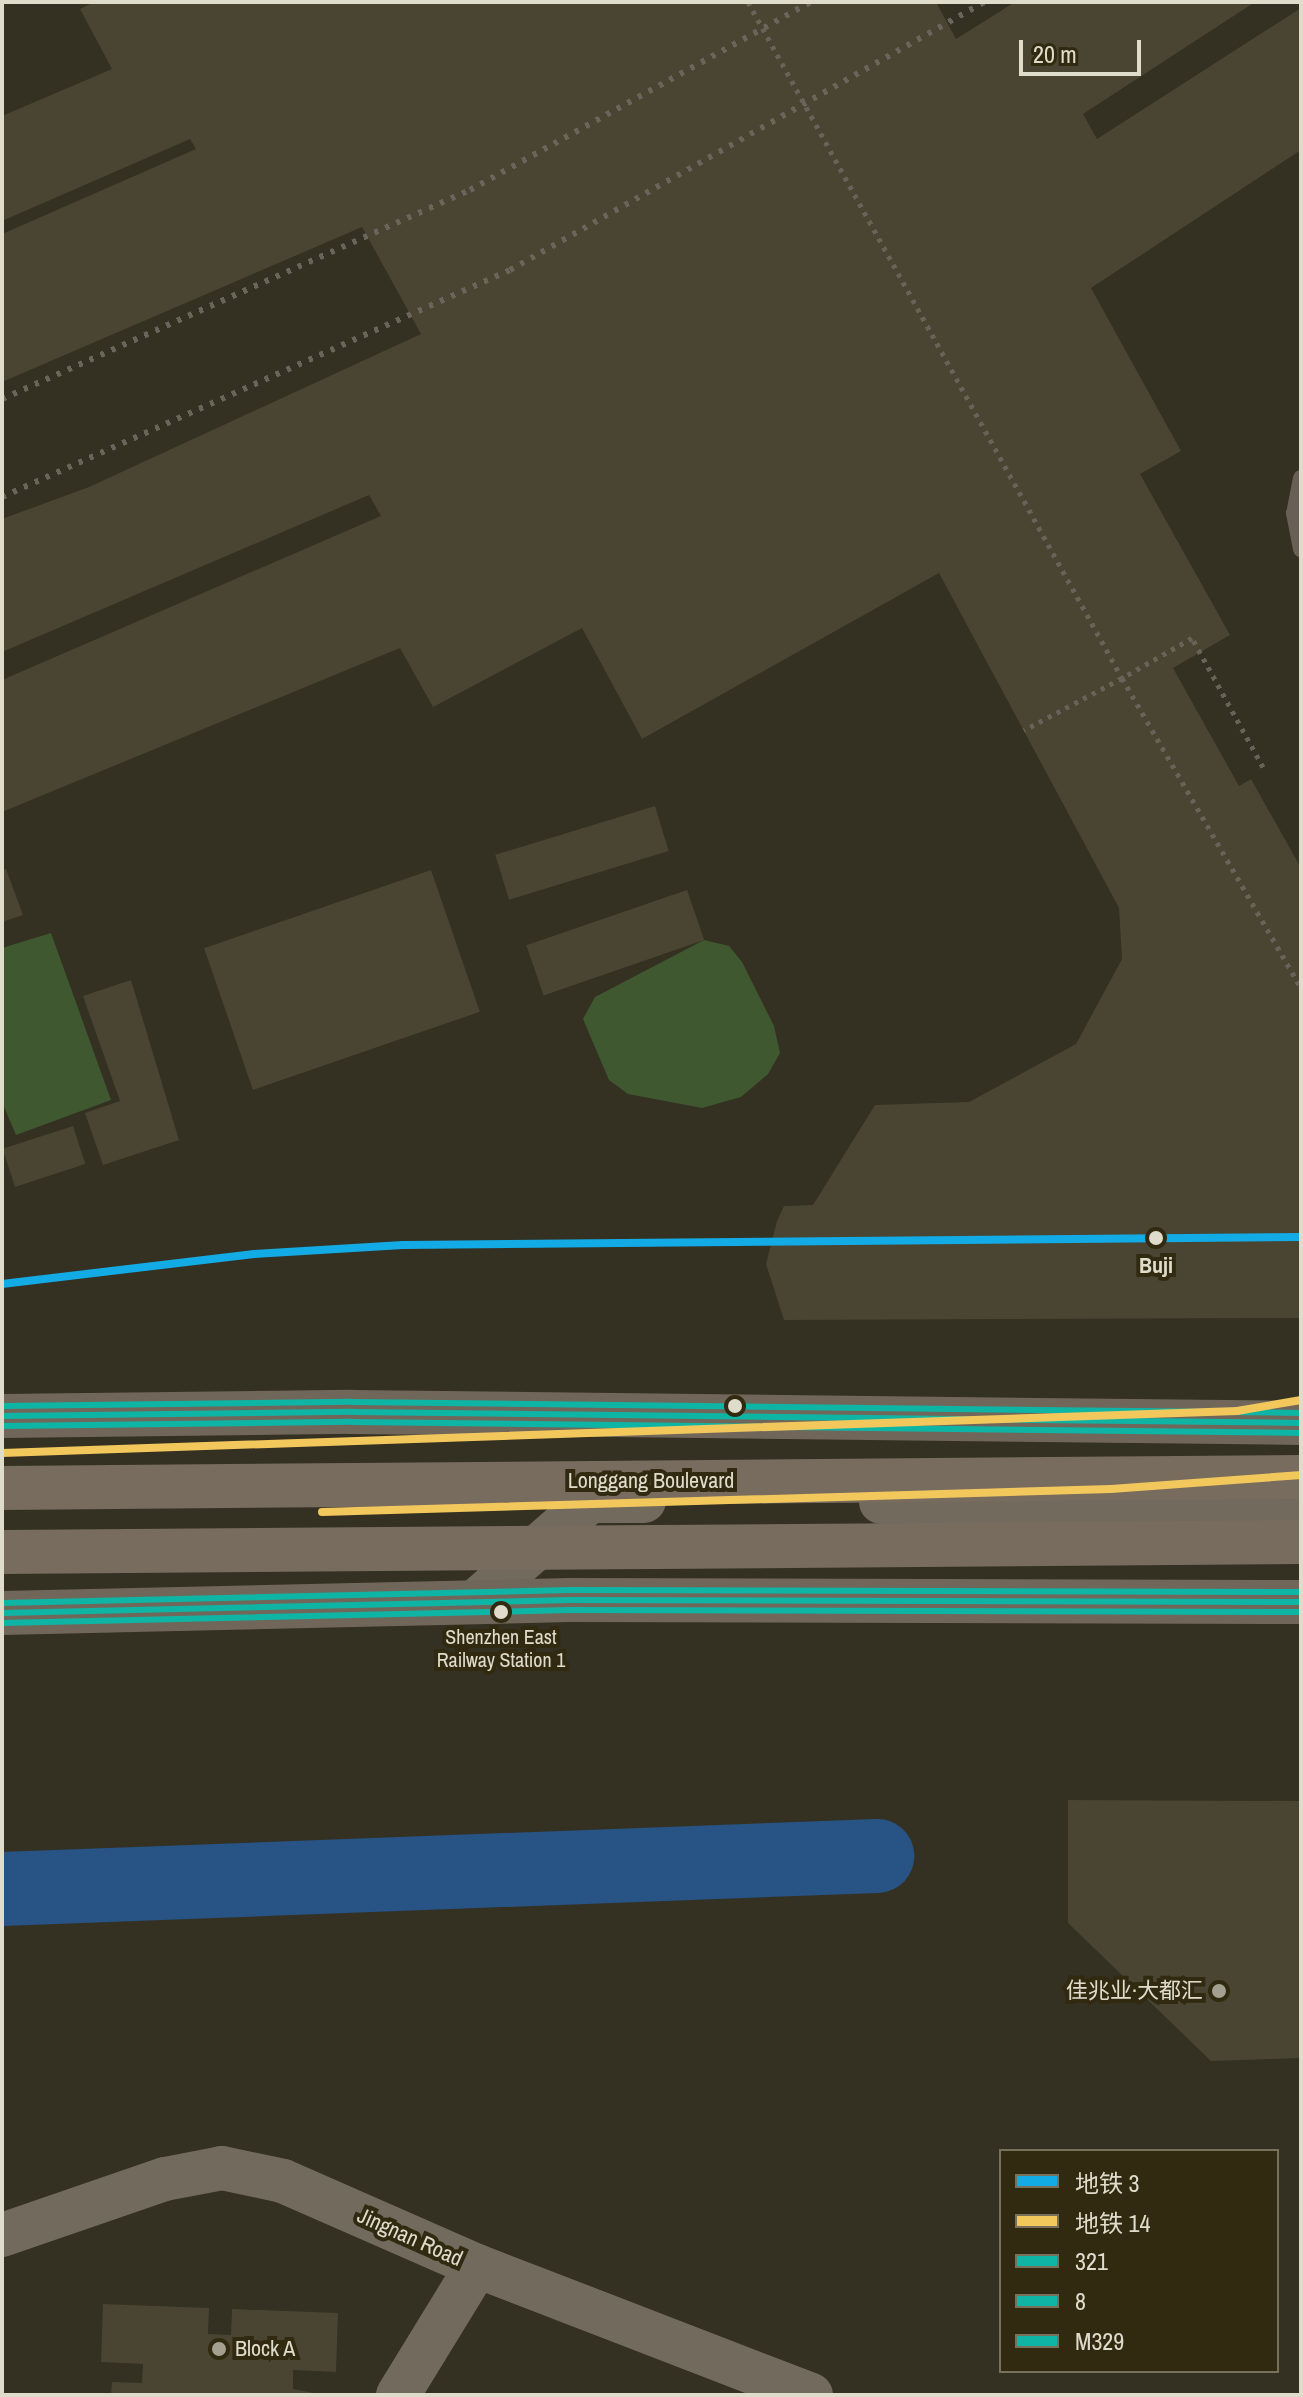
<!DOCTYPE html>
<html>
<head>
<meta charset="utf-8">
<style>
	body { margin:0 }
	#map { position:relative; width:1303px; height:2397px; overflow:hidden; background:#343022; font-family:"Archivo Narrow","Noto Sans SC",sans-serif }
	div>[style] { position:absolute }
	.green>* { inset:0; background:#405830 }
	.river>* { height:74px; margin:-37px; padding:0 37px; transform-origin:37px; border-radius:37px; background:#275385 }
	.building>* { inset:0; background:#494532; transform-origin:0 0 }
	.path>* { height:5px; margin-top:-2.5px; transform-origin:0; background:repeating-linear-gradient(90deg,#686258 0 4px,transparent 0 10px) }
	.lane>* { height:16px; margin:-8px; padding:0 8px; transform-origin:8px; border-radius:8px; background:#686057 }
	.secondary>* { height:44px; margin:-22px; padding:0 22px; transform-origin:22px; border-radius:22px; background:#736a5e }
	.primary>* { height:44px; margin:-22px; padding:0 22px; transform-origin:22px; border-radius:22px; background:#70675a }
	.highway>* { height:44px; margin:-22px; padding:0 22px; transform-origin:22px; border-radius:22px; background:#776c5e }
	.rail>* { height:6px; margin-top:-3px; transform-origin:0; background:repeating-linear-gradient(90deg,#6a655b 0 4px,transparent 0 12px) }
	.path-bridge>* { height:5px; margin-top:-2.5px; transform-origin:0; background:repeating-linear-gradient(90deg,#686258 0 4px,transparent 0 10px) }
	.highway-bridge>* { height:44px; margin:-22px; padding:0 22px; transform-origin:22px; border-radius:22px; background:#776c5e }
	.bus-1>* { height:6px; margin:-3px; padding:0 3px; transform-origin:3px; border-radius:3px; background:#0eb5a5 }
	.bus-2>* { height:6px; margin:-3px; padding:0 3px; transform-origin:3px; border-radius:3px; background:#0eb5a5 }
	.bus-3>* { height:6px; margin:-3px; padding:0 3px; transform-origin:3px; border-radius:3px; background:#0eb5a5 }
	.metro-1>* { height:8px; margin:-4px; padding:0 4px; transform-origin:4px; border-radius:4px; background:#13abe6 }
	.metro-2>* { height:8px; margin:-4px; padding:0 4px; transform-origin:4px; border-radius:4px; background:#f2c75c }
	.dots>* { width:22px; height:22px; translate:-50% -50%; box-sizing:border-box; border:4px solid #312a10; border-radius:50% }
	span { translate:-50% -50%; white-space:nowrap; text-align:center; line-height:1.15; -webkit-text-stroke:8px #312a10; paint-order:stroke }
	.bus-label { font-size:20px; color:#e0dccc }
	.stop-label { font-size:22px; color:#e0dccc; font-weight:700 }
	.street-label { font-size:22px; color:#e0dccc }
	.poi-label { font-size:22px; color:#e0dccc }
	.right { translate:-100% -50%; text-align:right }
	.left { translate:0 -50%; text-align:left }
	.frame { position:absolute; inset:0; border:4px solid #e0dccc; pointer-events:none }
	.legend { position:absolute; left:999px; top:2149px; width:280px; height:224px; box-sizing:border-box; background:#312a10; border:2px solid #77715b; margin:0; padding:10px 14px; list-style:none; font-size:24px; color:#e0dccc }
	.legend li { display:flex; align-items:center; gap:16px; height:40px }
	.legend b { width:40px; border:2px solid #77715b }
	.scale { position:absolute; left:1019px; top:40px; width:122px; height:36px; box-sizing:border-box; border:4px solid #e0dccc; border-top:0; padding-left:10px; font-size:24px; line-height:28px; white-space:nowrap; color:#e0dccc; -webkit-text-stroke:6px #312a10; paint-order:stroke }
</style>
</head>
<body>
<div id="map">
	<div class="green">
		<i style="clip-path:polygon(51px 933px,111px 1100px,16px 1135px,2px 1102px,2px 948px)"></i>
		<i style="clip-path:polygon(704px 940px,729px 946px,742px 962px,774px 1026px,780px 1053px,768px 1074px,741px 1097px,702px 1108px,628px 1094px,609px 1080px,583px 1019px,595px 997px)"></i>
	</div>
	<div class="river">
		<i style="left:2px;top:1889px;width:876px;rotate:-2.16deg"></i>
	</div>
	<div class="building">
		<i style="clip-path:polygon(94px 2px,936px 2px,956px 39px,1015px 2px,1255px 2px,1083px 114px,1097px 139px,1301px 8px,1301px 150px,1091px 288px,1181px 451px,1140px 474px,1230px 635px,1173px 668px,1239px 786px,1251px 779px,1301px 868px,1301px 1318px,784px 1320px,766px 1264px,777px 1221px,784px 1206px,813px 1205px,875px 1105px,969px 1102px,1076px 1044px,1122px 959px,1119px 908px,939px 573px,642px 739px,582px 628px,433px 707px,400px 648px,2px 812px,2px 680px,381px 516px,369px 495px,2px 652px,2px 519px,89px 487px,421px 334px,362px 227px,2px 382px,2px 234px,196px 149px,190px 139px,2px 221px,2px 116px,112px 69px,80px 9px)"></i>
		<i style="left:655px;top:806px;width:47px;height:167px;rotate:73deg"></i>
		<i style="clip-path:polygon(6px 869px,23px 915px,2px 922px,2px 870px)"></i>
		<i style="left:431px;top:870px;width:150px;height:240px;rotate:71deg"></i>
		<i style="left:687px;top:890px;width:53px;height:170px;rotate:71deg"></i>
		<i style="clip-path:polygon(131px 980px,179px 1140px,103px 1165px,85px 1113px,120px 1101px,83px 996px)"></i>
		<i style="left:73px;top:1126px;width:40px;height:74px;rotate:72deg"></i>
		<i style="clip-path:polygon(1068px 1800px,1301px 1801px,1301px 2058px,1211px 2061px,1068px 1923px)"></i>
		<i style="clip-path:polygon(103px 2304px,209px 2308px,208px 2334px,231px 2335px,232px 2309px,338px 2313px,336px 2372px,293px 2370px,293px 2389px,324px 2395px,111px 2395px,112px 2382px,142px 2383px,143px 2364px,101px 2362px)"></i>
	</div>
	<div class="path">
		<i style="left:1263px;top:767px;width:147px;rotate:-118.8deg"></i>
		<i style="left:1192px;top:638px;width:81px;rotate:150.3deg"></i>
		<i style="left:1122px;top:678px;width:358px;rotate:60deg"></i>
	</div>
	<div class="lane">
		<i style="left:1301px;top:478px;width:36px;rotate:101deg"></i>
		<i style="left:1294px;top:513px;width:37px;rotate:79deg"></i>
	</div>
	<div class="secondary">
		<i style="left:881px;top:1502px;width:420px;rotate:0.1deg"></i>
		<i style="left:476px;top:1601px;width:152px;rotate:-41.3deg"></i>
		<i style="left:590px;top:1501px;width:54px"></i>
		<i style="left:2px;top:2235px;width:172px;rotate:-19deg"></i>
		<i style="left:165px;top:2179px;width:58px;rotate:-10.9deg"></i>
		<i style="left:222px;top:2168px;width:62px;rotate:12deg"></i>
		<i style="left:283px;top:2181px;width:212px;rotate:23.7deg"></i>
		<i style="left:477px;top:2266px;width:358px;rotate:21.1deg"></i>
		<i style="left:398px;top:2395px;width:151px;rotate:-58.5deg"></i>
	</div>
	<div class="primary">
		<i style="left:2px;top:1416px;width:350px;rotate:-0.7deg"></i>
		<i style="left:352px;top:1412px;width:949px;rotate:0.66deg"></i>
		<i style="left:2px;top:1613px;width:568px;rotate:-1.31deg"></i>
		<i style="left:570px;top:1600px;width:731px;rotate:0.16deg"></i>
	</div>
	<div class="highway">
		<i style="left:2px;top:1488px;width:1299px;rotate:-0.49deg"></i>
	</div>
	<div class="rail">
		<i style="left:2px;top:399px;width:513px;rotate:-24.06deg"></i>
		<i style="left:470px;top:190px;width:389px;rotate:-28.9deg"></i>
		<i style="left:2px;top:497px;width:556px;rotate:-24.08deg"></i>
		<i style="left:510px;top:270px;width:545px;rotate:-29.48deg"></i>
	</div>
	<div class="path-bridge">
		<i style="left:748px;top:2px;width:773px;rotate:61.05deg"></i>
		<i style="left:1122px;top:678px;width:111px;rotate:152deg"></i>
	</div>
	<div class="highway-bridge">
		<i style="left:2px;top:1552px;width:1299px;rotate:-0.44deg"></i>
	</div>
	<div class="bus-1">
		<i style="left:2px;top:1416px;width:350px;rotate:-0.7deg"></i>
		<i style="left:352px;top:1412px;width:949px;rotate:0.66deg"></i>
		<i style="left:2px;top:1613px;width:568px;rotate:-1.31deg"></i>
		<i style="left:570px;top:1600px;width:731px;rotate:0.16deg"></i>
	</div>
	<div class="bus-2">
		<i style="left:2px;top:1426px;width:350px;rotate:-0.7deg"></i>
		<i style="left:352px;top:1422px;width:949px;rotate:0.66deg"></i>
		<i style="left:2px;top:1623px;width:568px;rotate:-1.31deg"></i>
		<i style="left:570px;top:1610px;width:731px;rotate:0.16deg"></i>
	</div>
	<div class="bus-3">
		<i style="left:2px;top:1406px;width:350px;rotate:-0.7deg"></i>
		<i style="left:352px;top:1402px;width:949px;rotate:0.66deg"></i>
		<i style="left:2px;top:1603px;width:568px;rotate:-1.31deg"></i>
		<i style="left:570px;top:1590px;width:731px;rotate:0.16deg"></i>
	</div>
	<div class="metro-1">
		<i style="left:2px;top:1284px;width:254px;rotate:-6.8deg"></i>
		<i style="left:254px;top:1254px;width:149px;rotate:-3.5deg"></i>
		<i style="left:403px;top:1245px;width:898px;rotate:-0.51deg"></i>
	</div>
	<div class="metro-2">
		<i style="left:2px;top:1453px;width:1236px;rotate:-1.95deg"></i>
		<i style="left:1237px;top:1411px;width:65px;rotate:-9.8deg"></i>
		<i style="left:322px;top:1512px;width:789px;rotate:-1.67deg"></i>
		<i style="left:1111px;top:1489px;width:191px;rotate:-4.2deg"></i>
	</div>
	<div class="dots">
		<i style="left:1156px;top:1238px;background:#e0dccc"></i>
		<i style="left:735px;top:1406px;background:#e0dccc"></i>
		<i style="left:501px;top:1612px;background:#e0dccc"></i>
		<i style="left:1219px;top:1991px;background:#a4a090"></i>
		<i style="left:219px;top:2349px;background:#a4a090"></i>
	</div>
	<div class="bus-label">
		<span style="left:501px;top:1648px">Shenzhen East<br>Railway Station 1</span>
	</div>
	<div class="stop-label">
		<span style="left:1156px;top:1266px">Buji</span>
	</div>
	<div class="street-label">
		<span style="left:651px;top:1481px">Longgang Boulevard</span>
		<span style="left:410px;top:2237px;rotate:24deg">Jingnan Road</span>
	</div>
	<div class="poi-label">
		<span class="right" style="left:1203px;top:1991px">佳兆业·大都汇</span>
		<span class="left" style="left:235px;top:2349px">Block A</span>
	</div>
	<div class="frame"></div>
	<ul class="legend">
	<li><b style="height:10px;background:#13abe6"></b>地铁 3</li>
	<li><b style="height:10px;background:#f2c75c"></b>地铁 14</li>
	<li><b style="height:10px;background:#0eb5a5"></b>321</li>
	<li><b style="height:10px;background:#0eb5a5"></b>8</li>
	<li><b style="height:10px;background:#0eb5a5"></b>M329</li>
	</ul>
	<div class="scale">20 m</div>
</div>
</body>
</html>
